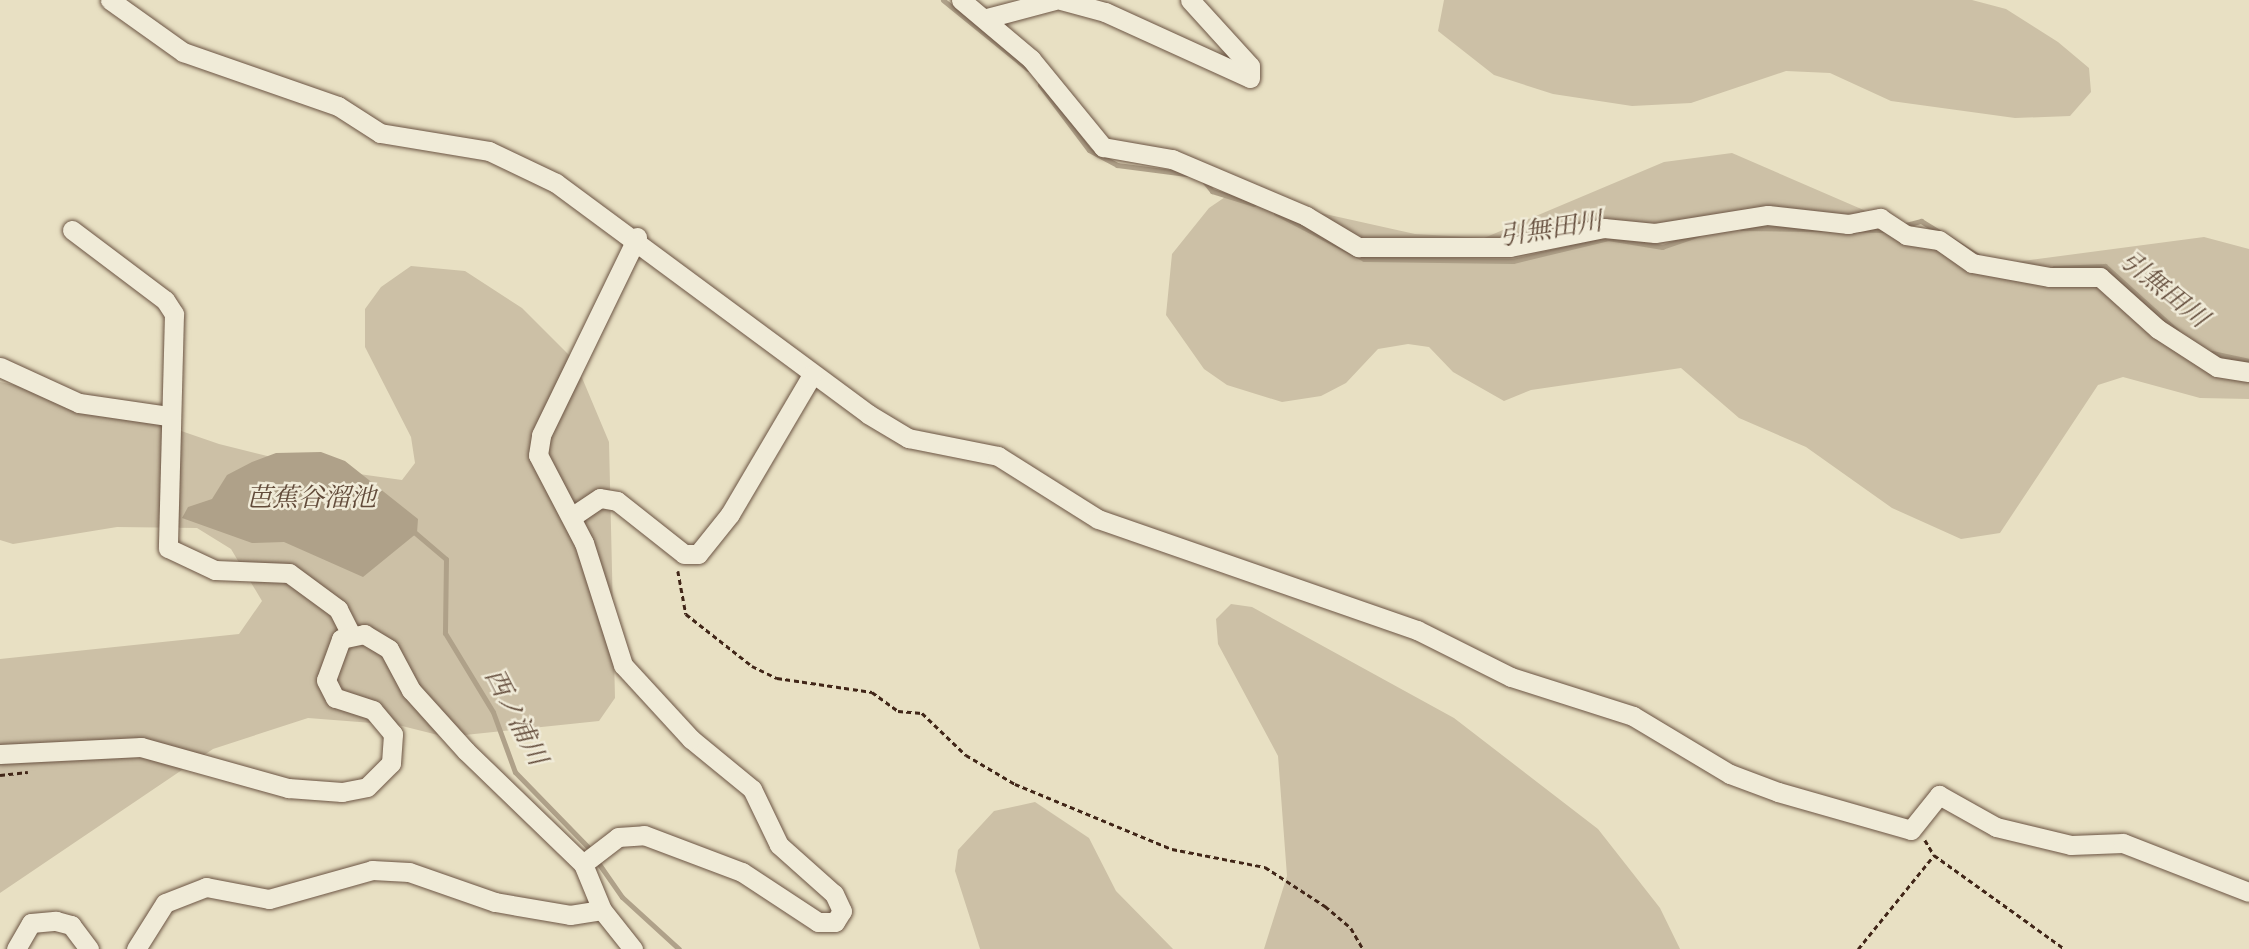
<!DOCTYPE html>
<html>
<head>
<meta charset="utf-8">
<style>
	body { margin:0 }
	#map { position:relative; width:2249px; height:949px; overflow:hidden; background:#e8e0c3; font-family:"Sorts Mill Goudy","Noto Serif JP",serif }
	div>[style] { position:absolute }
	.green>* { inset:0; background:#ccc0a6 }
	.water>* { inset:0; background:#afa189 }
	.stream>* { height:5px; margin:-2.5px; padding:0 2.5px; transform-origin:2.5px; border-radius:2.5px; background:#afa189 }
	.path>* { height:2.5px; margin-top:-1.25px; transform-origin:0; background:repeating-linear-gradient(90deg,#412618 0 5px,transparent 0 8.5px) }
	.roads { filter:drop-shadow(0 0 2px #6b5443) drop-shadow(0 0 2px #6b5443) }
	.minor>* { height:19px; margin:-9.5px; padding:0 9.5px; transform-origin:9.5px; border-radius:9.5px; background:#f0ebd8 }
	span { translate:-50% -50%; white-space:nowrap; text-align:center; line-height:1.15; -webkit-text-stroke:5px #f0ebd8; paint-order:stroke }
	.water-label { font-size:26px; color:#624b3a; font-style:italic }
</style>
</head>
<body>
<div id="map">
	<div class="green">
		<i style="clip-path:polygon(1444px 0,1972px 0,2006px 9px,2058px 42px,2089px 68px,2091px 92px,2070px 116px,2015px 118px,1891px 101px,1830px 73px,1786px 71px,1691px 103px,1632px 106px,1553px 94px,1494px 75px,1438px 31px)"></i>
		<i style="clip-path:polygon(1732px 153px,1970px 256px,2015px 262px,2204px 237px,2249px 249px,2249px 399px,2200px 398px,2123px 377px,2098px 385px,2000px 533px,1961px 539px,1892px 508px,1806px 447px,1739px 418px,1681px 368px,1531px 390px,1504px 401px,1453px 372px,1429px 347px,1408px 344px,1378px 349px,1346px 383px,1321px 396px,1282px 402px,1227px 385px,1204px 369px,1166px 315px,1172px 254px,1209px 208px,1231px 193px,1415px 234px,1484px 238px,1664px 162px)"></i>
		<i style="clip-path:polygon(411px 266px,465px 271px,522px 308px,575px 361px,609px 442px,615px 698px,599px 721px,446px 737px,398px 725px,308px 718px,213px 749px,0 893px,0 659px,239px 634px,262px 601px,231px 549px,197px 528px,117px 527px,13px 544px,0 540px,0 382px,97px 402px,219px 444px,316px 468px,402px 480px,415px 463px,411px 437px,365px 347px,365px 309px,381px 287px)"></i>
		<i style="clip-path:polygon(1231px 604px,1252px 607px,1454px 718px,1598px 829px,1660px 908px,1680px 949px,1264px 949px,1287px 876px,1278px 756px,1218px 644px,1216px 619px)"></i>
		<i style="clip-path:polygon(1035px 802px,1089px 838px,1116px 891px,1173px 949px,980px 949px,955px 871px,958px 850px,994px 811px)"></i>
	</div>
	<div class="water">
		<i style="clip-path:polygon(321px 452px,345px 461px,418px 519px,417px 533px,363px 577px,284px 542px,252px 543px,182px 518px,188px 507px,212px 499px,227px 475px,252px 462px,276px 453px)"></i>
	</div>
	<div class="stream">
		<i style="left:943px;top:0;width:109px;rotate:39.1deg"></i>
		<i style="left:1040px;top:85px;width:81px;rotate:53deg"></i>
		<i style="left:1089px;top:150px;width:32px;rotate:28deg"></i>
		<i style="left:1117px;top:165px;width:70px;rotate:7.4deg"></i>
		<i style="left:1204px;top:181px;width:13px;rotate:51deg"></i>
		<i style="left:1212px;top:191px;width:44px;rotate:17.2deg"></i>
		<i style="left:1276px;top:213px;width:99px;rotate:27.6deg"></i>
		<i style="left:1364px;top:259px;width:149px;rotate:0.8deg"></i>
		<i style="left:1513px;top:261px;width:98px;rotate:-13.6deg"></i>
		<i style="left:1608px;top:238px;width:55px;rotate:9.5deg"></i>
		<i style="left:1662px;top:247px;width:37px;rotate:-19deg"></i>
		<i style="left:1902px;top:226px;width:20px;rotate:-15deg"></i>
		<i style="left:1921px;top:221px;width:66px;rotate:31.3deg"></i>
		<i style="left:1741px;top:228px;width:149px;rotate:0.8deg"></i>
		<i style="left:2054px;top:268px;width:51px;rotate:-2.2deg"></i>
		<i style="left:2105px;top:266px;width:97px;rotate:42.1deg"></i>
		<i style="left:2212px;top:353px;width:38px;rotate:12deg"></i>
		<i style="left:413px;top:531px;width:43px;rotate:40.3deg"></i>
		<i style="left:446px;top:559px;width:74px;rotate:90.8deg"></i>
		<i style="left:445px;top:633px;width:92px;rotate:58.7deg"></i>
		<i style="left:493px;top:712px;width:64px;rotate:69.9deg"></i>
		<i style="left:515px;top:772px;width:105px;rotate:45.8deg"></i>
		<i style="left:599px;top:864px;width:40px;rotate:55.1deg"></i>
		<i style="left:622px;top:897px;width:77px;rotate:42.4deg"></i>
	</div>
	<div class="path">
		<i style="left:678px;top:571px;width:44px;rotate:79.5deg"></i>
		<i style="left:686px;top:614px;width:84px;rotate:38.2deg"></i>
		<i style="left:752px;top:666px;width:28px;rotate:26deg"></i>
		<i style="left:777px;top:678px;width:96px;rotate:8.4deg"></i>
		<i style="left:872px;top:692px;width:32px;rotate:36deg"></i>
		<i style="left:898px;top:711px;width:24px;rotate:5deg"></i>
		<i style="left:922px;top:713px;width:61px;rotate:43.7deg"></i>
		<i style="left:966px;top:755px;width:57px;rotate:30.6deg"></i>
		<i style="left:1015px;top:784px;width:170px;rotate:22.5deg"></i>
		<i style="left:1172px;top:849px;width:95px;rotate:11deg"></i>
		<i style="left:1265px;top:867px;width:72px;rotate:33deg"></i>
		<i style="left:1325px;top:906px;width:34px;rotate:40deg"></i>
		<i style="left:1351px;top:928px;width:24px;rotate:60deg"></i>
		<i style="left:0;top:775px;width:28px;rotate:-6deg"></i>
		<i style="left:1925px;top:840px;width:17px;rotate:59deg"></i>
		<i style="left:1934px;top:855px;width:161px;rotate:35.7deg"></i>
		<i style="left:1858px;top:949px;width:121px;rotate:-51deg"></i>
	</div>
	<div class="roads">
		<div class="minor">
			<i style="left:110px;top:0;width:90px;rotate:35.5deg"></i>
			<i style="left:183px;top:52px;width:164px;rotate:19.2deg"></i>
			<i style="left:338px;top:106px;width:50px;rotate:32.7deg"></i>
			<i style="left:380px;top:133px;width:110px;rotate:9.4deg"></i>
			<i style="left:489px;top:151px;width:74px;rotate:25.5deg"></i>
			<i style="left:556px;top:183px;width:388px;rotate:36.5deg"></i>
			<i style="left:868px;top:414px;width:47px;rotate:31deg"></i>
			<i style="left:908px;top:438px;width:92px;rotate:11.3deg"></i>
			<i style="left:998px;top:456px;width:118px;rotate:32.2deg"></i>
			<i style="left:1098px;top:519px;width:338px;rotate:19.2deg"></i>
			<i style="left:1417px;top:630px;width:105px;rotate:26.6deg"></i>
			<i style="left:1511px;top:677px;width:128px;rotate:17.7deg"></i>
			<i style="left:1633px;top:716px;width:113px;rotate:30.9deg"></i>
			<i style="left:1730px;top:774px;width:51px;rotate:20.6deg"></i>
			<i style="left:1778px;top:792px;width:138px;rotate:15.9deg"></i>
			<i style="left:1911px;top:830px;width:45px;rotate:-51.3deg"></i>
			<i style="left:1939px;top:795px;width:65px;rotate:29.3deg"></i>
			<i style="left:1996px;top:827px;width:77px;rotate:13.5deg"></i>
			<i style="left:2071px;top:845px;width:52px;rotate:-2.2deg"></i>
			<i style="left:2123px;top:843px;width:135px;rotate:21.3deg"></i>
			<i style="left:961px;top:0;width:92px;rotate:40.1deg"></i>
			<i style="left:1031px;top:59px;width:114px;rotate:50.7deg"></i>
			<i style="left:1103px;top:147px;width:70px;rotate:9.9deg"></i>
			<i style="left:1172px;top:159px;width:146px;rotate:23deg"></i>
			<i style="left:1306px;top:216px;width:61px;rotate:30.8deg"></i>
			<i style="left:1358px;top:247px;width:152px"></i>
			<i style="left:1510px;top:247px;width:96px;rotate:-11.4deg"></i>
			<i style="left:1604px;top:228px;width:51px;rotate:5.6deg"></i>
			<i style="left:1655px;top:233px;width:114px;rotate:-9.1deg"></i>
			<i style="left:1768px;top:215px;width:81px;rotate:6.4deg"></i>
			<i style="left:1848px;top:224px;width:33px;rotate:-11deg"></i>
			<i style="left:1880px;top:218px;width:31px;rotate:33deg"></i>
			<i style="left:1906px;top:235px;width:33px;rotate:9deg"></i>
			<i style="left:1939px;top:240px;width:40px;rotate:34.9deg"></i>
			<i style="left:1972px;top:263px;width:78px;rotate:10.3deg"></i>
			<i style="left:2049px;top:277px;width:51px"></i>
			<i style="left:2100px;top:277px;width:78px;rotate:41.9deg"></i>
			<i style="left:2158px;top:329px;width:70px;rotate:32.8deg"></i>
			<i style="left:2217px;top:367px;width:32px;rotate:9deg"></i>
			<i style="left:1061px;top:0;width:46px;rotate:15.3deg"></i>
			<i style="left:1105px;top:12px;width:159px;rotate:24.5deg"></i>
			<i style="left:1250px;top:78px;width:12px;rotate:-90deg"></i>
			<i style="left:1250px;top:66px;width:89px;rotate:-132.3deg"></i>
			<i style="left:987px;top:18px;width:70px;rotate:-14.8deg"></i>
			<i style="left:72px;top:230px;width:116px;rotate:37deg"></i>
			<i style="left:165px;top:300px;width:17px;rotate:57deg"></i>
			<i style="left:174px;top:314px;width:234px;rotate:91.5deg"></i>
			<i style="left:168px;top:548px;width:52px;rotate:25.1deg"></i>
			<i style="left:215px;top:570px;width:74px;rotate:2.3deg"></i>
			<i style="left:289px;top:573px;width:61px;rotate:36.3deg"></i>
			<i style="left:338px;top:609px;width:28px;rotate:63deg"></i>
			<i style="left:0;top:367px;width:87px;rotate:24.5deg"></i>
			<i style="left:79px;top:403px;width:90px;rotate:8.3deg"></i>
			<i style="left:573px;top:516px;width:32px;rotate:-34deg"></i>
			<i style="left:600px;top:498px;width:17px;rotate:10deg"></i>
			<i style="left:617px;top:501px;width:85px;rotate:38.3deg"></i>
			<i style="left:684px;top:554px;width:14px"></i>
			<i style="left:698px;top:554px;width:51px;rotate:-51.3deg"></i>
			<i style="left:730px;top:514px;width:161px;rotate:-59.5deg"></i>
			<i style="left:0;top:754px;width:141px;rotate:-2.8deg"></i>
			<i style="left:141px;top:747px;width:153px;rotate:15.6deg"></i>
			<i style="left:288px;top:788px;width:54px;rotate:4.2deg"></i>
			<i style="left:342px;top:792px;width:25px;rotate:-11deg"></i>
			<i style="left:367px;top:787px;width:34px;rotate:-45deg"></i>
			<i style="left:391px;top:763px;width:29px;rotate:-86deg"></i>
			<i style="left:393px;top:734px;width:31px;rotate:-130deg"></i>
			<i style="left:373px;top:710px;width:40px;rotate:-162deg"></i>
			<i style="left:335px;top:698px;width:20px;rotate:-117deg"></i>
			<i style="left:326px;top:680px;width:44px;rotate:-69.9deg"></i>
			<i style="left:341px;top:639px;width:24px;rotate:-12deg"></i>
			<i style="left:364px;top:634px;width:29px;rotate:31deg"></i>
			<i style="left:389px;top:649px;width:47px;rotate:61.8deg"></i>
			<i style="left:411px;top:690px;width:82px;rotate:48deg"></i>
			<i style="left:466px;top:751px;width:163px;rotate:44deg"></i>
			<i style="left:583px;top:864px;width:50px;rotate:67.6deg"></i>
			<i style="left:602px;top:910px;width:50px;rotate:51.5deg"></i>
			<i style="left:583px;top:864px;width:44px;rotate:-37.6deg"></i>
			<i style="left:618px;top:837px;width:26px;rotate:-4deg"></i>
			<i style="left:644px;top:835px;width:105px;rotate:20.7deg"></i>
			<i style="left:742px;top:872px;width:91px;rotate:33.3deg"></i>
			<i style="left:818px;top:922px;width:17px"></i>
			<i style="left:835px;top:922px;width:13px;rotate:-58deg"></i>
			<i style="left:842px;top:911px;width:19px;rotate:-115deg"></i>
			<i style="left:834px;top:894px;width:74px;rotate:-138.3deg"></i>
			<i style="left:779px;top:845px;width:62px;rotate:-115.7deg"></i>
			<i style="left:752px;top:789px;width:79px;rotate:-140.7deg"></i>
			<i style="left:691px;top:739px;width:100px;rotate:-132.6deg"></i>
			<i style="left:623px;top:665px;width:128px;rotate:-107.7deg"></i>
			<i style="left:584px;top:543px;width:99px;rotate:-117.6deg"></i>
			<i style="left:538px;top:455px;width:20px;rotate:-81deg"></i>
			<i style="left:541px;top:435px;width:220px;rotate:-64.1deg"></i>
			<i style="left:16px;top:949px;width:30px;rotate:-60deg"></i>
			<i style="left:31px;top:923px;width:25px;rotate:-5deg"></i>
			<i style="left:56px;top:921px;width:16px;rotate:15deg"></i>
			<i style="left:71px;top:925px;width:30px;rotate:53deg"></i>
			<i style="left:136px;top:949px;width:54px;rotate:-57.8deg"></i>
			<i style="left:165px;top:903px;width:44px;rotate:-21.3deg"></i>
			<i style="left:206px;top:887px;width:64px;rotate:10.8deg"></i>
			<i style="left:269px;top:899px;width:107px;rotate:-15.7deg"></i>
			<i style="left:372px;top:870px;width:37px;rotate:3deg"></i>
			<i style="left:409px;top:872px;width:91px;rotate:19.2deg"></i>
			<i style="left:495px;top:902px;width:76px;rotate:9.8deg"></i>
			<i style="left:570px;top:915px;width:32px;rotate:-9deg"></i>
		</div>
	</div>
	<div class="water-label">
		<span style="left:1551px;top:231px;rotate:-9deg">引無田川</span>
		<span style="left:2163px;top:291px;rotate:39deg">引無田川</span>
		<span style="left:311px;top:500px">芭蕉谷溜池</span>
		<span style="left:514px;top:718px;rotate:63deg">西ノ浦川</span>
	</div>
</div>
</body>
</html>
